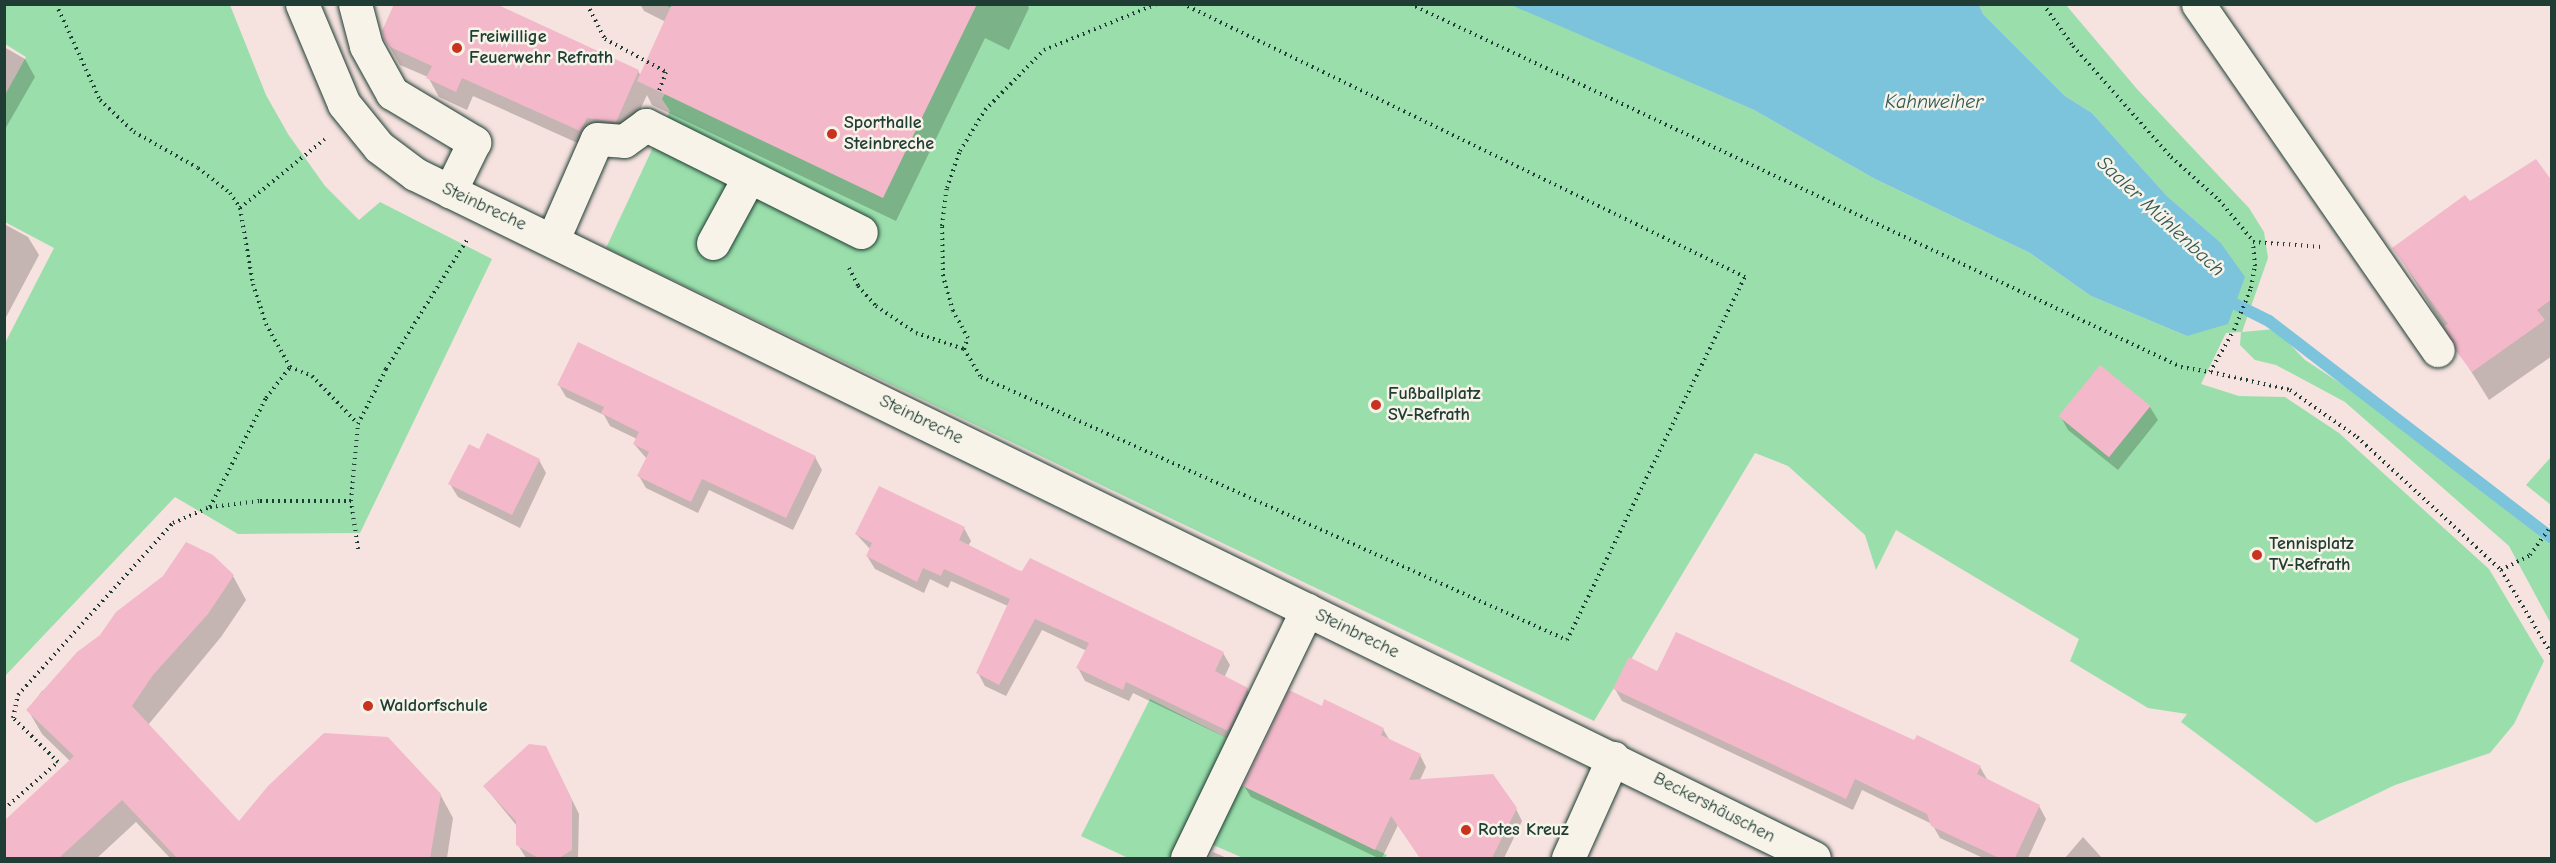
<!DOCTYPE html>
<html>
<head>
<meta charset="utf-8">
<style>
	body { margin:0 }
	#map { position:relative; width:2556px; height:863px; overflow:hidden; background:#f6e2df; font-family:"Comic Neue",sans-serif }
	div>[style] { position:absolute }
	.green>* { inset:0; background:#9adfab }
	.water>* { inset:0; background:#7bc4dc }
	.shadow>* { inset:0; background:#0003 }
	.stream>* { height:12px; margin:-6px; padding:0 6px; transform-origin:6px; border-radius:6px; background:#7bc4dc }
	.building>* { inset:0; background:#f3b9ca; transform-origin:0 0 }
	.path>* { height:4px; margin-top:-2px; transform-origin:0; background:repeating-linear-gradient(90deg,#1f3d34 0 1.5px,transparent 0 6px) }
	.roads { filter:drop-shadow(0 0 2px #1f3d34) drop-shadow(0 0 2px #1f3d34) }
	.minor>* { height:33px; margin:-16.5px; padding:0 16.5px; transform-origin:16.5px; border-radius:16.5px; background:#f7f3e8 }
	.dots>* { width:16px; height:16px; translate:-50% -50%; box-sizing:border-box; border:3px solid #f7f3e8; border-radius:50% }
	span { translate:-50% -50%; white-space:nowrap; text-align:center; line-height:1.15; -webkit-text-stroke:5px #f7f3e8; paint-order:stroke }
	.poi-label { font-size:18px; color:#1f3d34; font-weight:700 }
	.left { translate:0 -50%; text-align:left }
	.street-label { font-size:18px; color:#1f3d34 }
	.water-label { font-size:20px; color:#315856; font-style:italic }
	.frame { position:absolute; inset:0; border:6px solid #1f3d34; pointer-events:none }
</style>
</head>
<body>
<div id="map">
	<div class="green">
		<i style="clip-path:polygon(5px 4px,230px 5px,266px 95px,288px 134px,325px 186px,359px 220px,380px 202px,492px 259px,360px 533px,238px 534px,175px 497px,5px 676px,5px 343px,54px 248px,5px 222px,5px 95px,26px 57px,5px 44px)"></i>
		<i style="clip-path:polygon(1511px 4px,1754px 110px,1875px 179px,2030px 253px,2091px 296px,2187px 336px,2220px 242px,2167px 196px,2092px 113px,2065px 96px,1983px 14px,1979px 5px,2066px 5px,2137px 89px,2249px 208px,2264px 232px,2268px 258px,2242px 332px,2275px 329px,2305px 360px,2366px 400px,2551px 545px,2551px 624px,2509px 546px,2345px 402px,2276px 365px,2255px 360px,2240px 345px,2241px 332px,2226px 333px,2201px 384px,2239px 396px,2285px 397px,2339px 433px,2489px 569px,2544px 661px,2514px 724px,2490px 753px,2395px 785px,2316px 823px,2181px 722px,2187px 714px,2148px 708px,2070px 661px,2079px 639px,1896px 530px,1876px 570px,1865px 535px,1788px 466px,1755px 453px,1594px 721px,606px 248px,670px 111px,662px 99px,679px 69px,672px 8px,664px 5px)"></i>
		<i style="clip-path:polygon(2551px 457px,2551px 505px,2526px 485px)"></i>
		<i style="clip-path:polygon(1150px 699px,1229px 739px,1173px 858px,1128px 858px,1081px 836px)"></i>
		<i style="clip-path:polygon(1239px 784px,1387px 855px,1385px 858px,1243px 858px,1211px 844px)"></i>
	</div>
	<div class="water">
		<i style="clip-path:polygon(1511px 5px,1979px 5px,1983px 14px,2065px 96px,2092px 113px,2167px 196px,2220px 242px,2245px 277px,2228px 324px,2187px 336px,2091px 296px,2030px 253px,1875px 179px,1754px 110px)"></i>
	</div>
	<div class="shadow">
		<i style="clip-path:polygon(640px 4px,1027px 4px,1029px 8px,1009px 50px,985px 38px,896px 221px,652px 105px,647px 95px,626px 140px,591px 149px,473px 96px,467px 110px,439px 97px,428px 77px,400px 65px,389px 46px,638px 71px,641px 76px,666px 22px,644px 11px)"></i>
		<i style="clip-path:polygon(4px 47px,25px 59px,35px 77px,4px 131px)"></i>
		<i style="clip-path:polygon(2469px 203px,2552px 206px,2552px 356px,2489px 400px,2394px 248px)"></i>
		<i style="clip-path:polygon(4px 224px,28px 237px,39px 255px,4px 321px)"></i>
		<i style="clip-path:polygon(559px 385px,815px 457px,822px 470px,793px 530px,709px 490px,698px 513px,646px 488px,639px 476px,647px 459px,634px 444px,637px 439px,610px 426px,604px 415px,566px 397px)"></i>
		<i style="clip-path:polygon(2150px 407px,2158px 420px,2118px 470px,2068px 430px,2061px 417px)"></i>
		<i style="clip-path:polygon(480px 451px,539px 460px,546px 473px,520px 528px,458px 497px,450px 484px)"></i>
		<i style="clip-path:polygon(964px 528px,971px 541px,968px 546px,1017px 571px,1223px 653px,1230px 665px,1224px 678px,1247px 689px,1254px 701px,1235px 742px,1133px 693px,1129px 701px,1085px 681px,1078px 668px,1087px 651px,1042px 630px,1006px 696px,985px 686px,978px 673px,1008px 606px,951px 581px,948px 588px,930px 579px,924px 593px,875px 569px,867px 556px,871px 550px,856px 534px)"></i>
		<i style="clip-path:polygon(233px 576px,246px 600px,221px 637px,148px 725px,239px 823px,440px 794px,453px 818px,447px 858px,170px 858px,136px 822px,97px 858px,4px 858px,4px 823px,71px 762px,42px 734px,28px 710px,42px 691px)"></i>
		<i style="clip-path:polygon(1658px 673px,1915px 742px,1980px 767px,1987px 779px,2039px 806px,2046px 819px,2028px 858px,1983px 858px,1940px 838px,1932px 824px,1862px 790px,1853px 810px,1622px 701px,1615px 689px)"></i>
		<i style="clip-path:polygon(1323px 708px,1383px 729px,1390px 741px,1420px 755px,1426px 767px,1420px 780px,1516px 809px,1522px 821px,1504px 858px,1420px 858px,1398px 825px,1382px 858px,1378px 858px,1251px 797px,1244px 786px)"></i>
		<i style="clip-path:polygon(553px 761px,579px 814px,578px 858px,526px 858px,518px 845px,517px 826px,485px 787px)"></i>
		<i style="clip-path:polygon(2083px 837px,2102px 858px,2065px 858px)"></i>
		<i style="clip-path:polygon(1213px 852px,1227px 858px,1209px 858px)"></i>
	</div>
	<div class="stream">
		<i style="left:2221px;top:297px;width:54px;rotate:26.6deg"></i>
		<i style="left:2269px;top:321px;width:357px;rotate:37.5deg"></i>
	</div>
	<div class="building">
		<i style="clip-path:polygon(394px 4px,496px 4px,639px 70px,616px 122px,587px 118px,580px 131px,462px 78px,456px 92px,426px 78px,432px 66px,388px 46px,384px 39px,382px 31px)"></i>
		<i style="clip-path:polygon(672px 4px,977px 4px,883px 198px,637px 81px)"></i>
		<i style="clip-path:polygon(2536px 159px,2552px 181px,2552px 299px,2537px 310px,2545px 320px,2472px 372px,2456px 351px,2444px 326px,2448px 324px,2392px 248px,2465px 195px,2470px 201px)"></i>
		<i style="clip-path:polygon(578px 342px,816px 456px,786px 518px,702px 479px,691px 502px,637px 476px,649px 452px,633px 444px,639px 432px,601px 413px,604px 407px,557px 385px)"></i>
		<i style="left:2100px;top:365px;width:65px;height:66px;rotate:39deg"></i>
		<i style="clip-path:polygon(487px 433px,540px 459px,512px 515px,448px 484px,469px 444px,479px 449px)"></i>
		<i style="clip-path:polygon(879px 486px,965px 527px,959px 540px,1018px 570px,1022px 571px,1030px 558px,1224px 652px,1215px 671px,1248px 688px,1228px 731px,1126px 682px,1123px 690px,1076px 668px,1089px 643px,1035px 619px,999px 685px,976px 673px,1010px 599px,944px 569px,941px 576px,923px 568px,917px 582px,866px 556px,872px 543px,855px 534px)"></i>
		<i style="clip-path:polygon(186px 542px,213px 555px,234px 575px,208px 614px,153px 675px,132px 706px,239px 821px,268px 786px,324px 733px,388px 737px,441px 794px,430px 858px,177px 858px,122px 800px,59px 858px,4px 858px,4px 821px,74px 756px,26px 710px,77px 652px,100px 635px,116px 612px,163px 576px)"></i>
		<i style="clip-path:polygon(1676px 632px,1914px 740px,1917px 735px,1981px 766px,1977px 774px,2040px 805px,2015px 858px,1999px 858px,1931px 826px,1927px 814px,1855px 779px,1846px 799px,1613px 689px,1629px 657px,1657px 671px)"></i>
		<i style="clip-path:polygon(1289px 690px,1322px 706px,1324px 699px,1384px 728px,1381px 735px,1421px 754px,1409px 780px,1493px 774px,1517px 808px,1492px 858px,1420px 858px,1391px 816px,1375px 850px,1243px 786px)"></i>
		<i style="clip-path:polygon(529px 744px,546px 746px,572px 800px,572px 850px,559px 858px,538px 858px,516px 845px,516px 821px,483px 786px)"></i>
	</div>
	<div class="path">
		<i style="left:56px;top:4px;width:106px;rotate:65.4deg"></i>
		<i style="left:100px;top:100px;width:47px;rotate:43.3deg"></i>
		<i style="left:134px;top:132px;width:73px;rotate:29.4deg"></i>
		<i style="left:198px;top:168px;width:41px;rotate:38deg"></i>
		<i style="left:230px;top:193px;width:18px;rotate:56deg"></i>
		<i style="left:240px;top:208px;width:77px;rotate:80.3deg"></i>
		<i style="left:253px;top:284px;width:42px;rotate:72deg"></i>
		<i style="left:266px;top:324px;width:49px;rotate:60.8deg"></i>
		<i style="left:290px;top:367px;width:24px;rotate:22deg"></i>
		<i style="left:312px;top:376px;width:66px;rotate:46.2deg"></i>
		<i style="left:587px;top:4px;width:39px;rotate:63deg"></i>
		<i style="left:605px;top:39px;width:69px;rotate:28.4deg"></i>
		<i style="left:666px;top:72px;width:20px;rotate:110deg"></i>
		<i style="left:1410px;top:4px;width:852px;rotate:25.21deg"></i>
		<i style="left:2181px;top:367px;width:29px;rotate:10deg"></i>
		<i style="left:2210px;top:372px;width:48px;rotate:-60.3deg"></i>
		<i style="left:2234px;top:330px;width:45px;rotate:-68deg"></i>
		<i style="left:2251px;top:288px;width:22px;rotate:-80deg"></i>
		<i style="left:2255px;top:266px;width:24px;rotate:-95deg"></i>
		<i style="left:2253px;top:242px;width:69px;rotate:4.1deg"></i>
		<i style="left:2043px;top:4px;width:52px;rotate:54.5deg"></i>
		<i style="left:2073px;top:46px;width:148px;rotate:48.6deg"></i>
		<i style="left:2171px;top:157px;width:64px;rotate:41.9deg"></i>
		<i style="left:2219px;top:200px;width:53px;rotate:50.3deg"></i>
		<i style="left:240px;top:208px;width:109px;rotate:-39.1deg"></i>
		<i style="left:849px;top:268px;width:20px;rotate:63deg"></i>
		<i style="left:858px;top:286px;width:27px;rotate:48deg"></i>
		<i style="left:876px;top:306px;width:48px;rotate:34deg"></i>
		<i style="left:916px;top:333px;width:51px;rotate:18.4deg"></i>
		<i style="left:964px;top:349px;width:33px;rotate:59deg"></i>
		<i style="left:981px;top:377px;width:642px;rotate:24.17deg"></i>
		<i style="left:1567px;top:640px;width:404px;rotate:-63.9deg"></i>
		<i style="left:1745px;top:277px;width:625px;rotate:-154.09deg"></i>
		<i style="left:964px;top:349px;width:12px;rotate:-70deg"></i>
		<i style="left:968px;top:338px;width:31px;rotate:-119deg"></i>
		<i style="left:953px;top:311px;width:36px;rotate:-106deg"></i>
		<i style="left:943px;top:276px;width:50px;rotate:-91.1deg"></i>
		<i style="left:942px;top:226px;width:38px;rotate:-83deg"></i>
		<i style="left:947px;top:188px;width:39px;rotate:-71deg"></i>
		<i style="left:960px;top:151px;width:48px;rotate:-58.6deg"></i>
		<i style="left:985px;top:110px;width:84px;rotate:-45.5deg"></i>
		<i style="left:1044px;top:50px;width:122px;rotate:-22.2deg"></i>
		<i style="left:2211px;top:372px;width:81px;rotate:12.8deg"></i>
		<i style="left:2290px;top:390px;width:82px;rotate:35deg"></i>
		<i style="left:2357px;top:437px;width:196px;rotate:42.7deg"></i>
		<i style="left:2501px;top:570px;width:99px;rotate:59deg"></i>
		<i style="left:210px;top:507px;width:123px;rotate:-62.8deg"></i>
		<i style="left:266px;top:398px;width:39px;rotate:-52deg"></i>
		<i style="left:358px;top:549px;width:49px;rotate:-98.3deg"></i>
		<i style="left:351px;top:501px;width:77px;rotate:-84.8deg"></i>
		<i style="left:358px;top:424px;width:62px;rotate:-63deg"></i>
		<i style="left:386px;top:369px;width:152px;rotate:-57.9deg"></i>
		<i style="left:2501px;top:570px;width:33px;rotate:-27deg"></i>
		<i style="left:2530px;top:555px;width:37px;rotate:-54deg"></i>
		<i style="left:4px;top:809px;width:72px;rotate:-41deg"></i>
		<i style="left:58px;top:762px;width:63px;rotate:-135.6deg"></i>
		<i style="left:13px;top:718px;width:24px;rotate:-78deg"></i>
		<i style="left:18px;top:695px;width:232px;rotate:-48deg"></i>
		<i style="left:173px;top:523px;width:40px;rotate:-23.4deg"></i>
		<i style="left:210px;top:507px;width:50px;rotate:-6.8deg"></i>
		<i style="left:260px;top:501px;width:91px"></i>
	</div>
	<div class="roads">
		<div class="minor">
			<i style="left:302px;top:4px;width:108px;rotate:67.2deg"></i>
			<i style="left:344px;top:104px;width:55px;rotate:50.9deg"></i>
			<i style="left:379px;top:147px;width:45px;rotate:36.9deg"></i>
			<i style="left:415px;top:174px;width:1557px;rotate:26.05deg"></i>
			<i style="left:355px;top:4px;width:43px;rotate:75.3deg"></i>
			<i style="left:366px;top:46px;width:54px;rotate:61deg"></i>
			<i style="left:392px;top:93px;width:96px;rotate:30.9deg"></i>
			<i style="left:474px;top:142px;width:55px;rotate:116.1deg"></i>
			<i style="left:2198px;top:4px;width:421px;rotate:55.3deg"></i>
			<i style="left:553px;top:239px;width:109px;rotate:-66.3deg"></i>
			<i style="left:597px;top:139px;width:27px;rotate:4deg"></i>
			<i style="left:624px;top:141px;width:27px;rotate:-36deg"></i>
			<i style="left:646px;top:125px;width:240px;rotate:26.5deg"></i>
			<i style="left:713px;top:243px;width:75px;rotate:-61.4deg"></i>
			<i style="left:1187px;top:858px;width:276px;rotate:-64.2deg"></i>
			<i style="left:1568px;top:858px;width:110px;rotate:-65.8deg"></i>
		</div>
	</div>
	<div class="dots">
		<i style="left:457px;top:48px;background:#c8321e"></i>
		<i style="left:832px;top:134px;background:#c8321e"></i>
		<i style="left:1376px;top:405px;background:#c8321e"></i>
		<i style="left:2257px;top:555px;background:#c8321e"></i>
		<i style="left:368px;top:706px;background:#c8321e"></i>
		<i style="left:1466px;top:830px;background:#c8321e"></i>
	</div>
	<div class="poi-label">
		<span class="left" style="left:469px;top:48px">Freiwillige<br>Feuerwehr Refrath</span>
		<span class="left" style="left:844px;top:134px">Sporthalle<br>Steinbreche</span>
		<span class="left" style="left:1388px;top:405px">Fußballplatz<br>SV-Refrath</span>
		<span class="left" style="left:2269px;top:555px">Tennisplatz<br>TV-Refrath</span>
		<span class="left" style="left:380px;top:706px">Waldorfschule</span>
		<span class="left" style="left:1478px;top:830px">Rotes Kreuz</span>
	</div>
	<div class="street-label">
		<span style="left:484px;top:207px;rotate:25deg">Steinbreche</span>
		<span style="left:921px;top:420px;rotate:26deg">Steinbreche</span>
		<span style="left:1357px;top:634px;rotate:26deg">Steinbreche</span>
		<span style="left:1714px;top:808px;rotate:27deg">Beckershäuschen</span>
	</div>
	<div class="water-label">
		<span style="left:1934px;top:101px">Kahnweiher</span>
		<span style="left:2161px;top:216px;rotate:43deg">Saaler Mühlenbach</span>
	</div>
	<div class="frame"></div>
</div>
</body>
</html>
